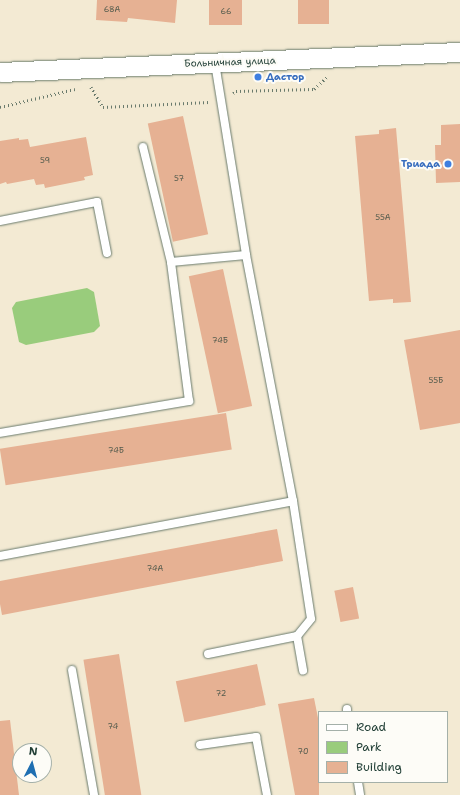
<!DOCTYPE html>
<html>
<head>
<meta charset="utf-8">
<style>
	body { margin:0 }
	#map { position:relative; width:460px; height:795px; overflow:hidden; background:#f3ead3; font-family:"Shantell Sans",sans-serif }
	div>[style] { position:absolute }
	.green>* { inset:0; background:#99cc7c }
	.building>* { inset:0; background:#e6b193; transform-origin:0 0 }
	.path>* { height:2.5px; margin-top:-1.25px; transform-origin:0; background:repeating-linear-gradient(90deg,#697a6c 0 1px,transparent 0 4px) }
	.roads { filter:drop-shadow(0 0 1px #697a6c) drop-shadow(0 0 1px #697a6c) }
	.service>* { height:8px; margin:-4px; padding:0 4px; transform-origin:4px; border-radius:4px; background:#fff }
	.tertiary>* { height:19px; margin:-9.5px; padding:0 9.5px; transform-origin:9.5px; border-radius:9.5px; background:#fff }
	.dots>* { width:11px; height:11px; translate:-50% -50%; box-sizing:border-box; border:2px solid #fdfcf7; border-radius:50% }
	span { translate:-50% -50%; white-space:nowrap; text-align:center; line-height:1.15; -webkit-text-stroke:4px #fdfcf7; paint-order:stroke }
	.number-label { font-size:8px; color:#515a4c }
	.number-label span { -webkit-text-stroke-width:0 }
	.street-label { font-size:10px; color:#1f3d34 }
	.shop-label { font-size:10px; color:#366cbe; font-weight:700 }
	.left { translate:0 -50%; text-align:left }
	.right { translate:-100% -50%; text-align:right }
	.legend { position:absolute; left:318px; top:711px; width:130px; height:72px; box-sizing:border-box; background:#fdfcf7; border:1px solid #a4b0a9; margin:0; padding:5px 7px; list-style:none; font-size:12px; color:#1f3d34 }
	.legend li { display:flex; align-items:center; gap:8px; height:20px }
	.legend b { width:20px; border:1px solid #a4b0a9 }
	.north { position:absolute; left:12px; top:743px; width:40px; height:40px; box-sizing:border-box; background:#fdfcf7; border:1px solid #a4b0a9; border-radius:50%; rotate:6deg; font-size:11px; font-weight:700; line-height:16px; text-align:center; color:#1f3d34 }
	.north::after { content:''; display:block; margin:auto; width:14px; height:18px; background:#1f6fb2; clip-path:polygon(50% 0,100% 100%,50% 72%,0 100%) }
</style>
</head>
<body>
<div id="map">
	<div class="green">
		<i style="clip-path:polygon(87px 288px,94px 292px,100px 326px,94px 332px,26px 345px,19px 342px,12px 308px,16px 302px)"></i>
	</div>
	<div class="building">
		<i style="clip-path:polygon(97px 0,177px 0,175px 23px,128px 18px,127px 22px,96px 20px)"></i>
		<i style="left:209px;top:0;width:33px;height:25px"></i>
		<i style="left:298px;top:0;width:31px;height:24px"></i>
		<i style="left:183px;top:116px;width:121px;height:36px;rotate:78deg"></i>
		<i style="clip-path:polygon(460px 124px,460px 182px,436px 183px,435px 145px,441px 145px,441px 125px)"></i>
		<i style="clip-path:polygon(396px 128px,411px 302px,393px 303px,393px 299px,369px 301px,355px 136px,379px 134px,379px 130px)"></i>
		<i style="clip-path:polygon(86px 137px,93px 175px,84px 177px,85px 180px,45px 188px,44px 184px,36px 185px,34px 179px,7px 184px,6px 182px,0 184px,0 141px,19px 138px,19px 140px,28px 139px,30px 147px)"></i>
		<i style="left:223px;top:269px;width:140px;height:35px;rotate:78deg"></i>
		<i style="clip-path:polygon(460px 330px,460px 423px,420px 430px,404px 340px)"></i>
		<i style="left:226px;top:413px;width:37px;height:229px;rotate:81deg"></i>
		<i style="clip-path:polygon(277px 529px,283px 561px,2px 615px,0 604px,0 581px)"></i>
		<i style="left:353px;top:587px;width:32px;height:19px;rotate:79deg"></i>
		<i style="left:119px;top:654px;width:143px;height:36px;rotate:81deg"></i>
		<i style="left:257px;top:664px;width:42px;height:83px;rotate:78deg"></i>
		<i style="clip-path:polygon(314px 698px,319px 723px,319px 795px,295px 795px,278px 704px)"></i>
		<i style="clip-path:polygon(10px 720px,19px 795px,0 795px,0 721px)"></i>
	</div>
	<div class="path">
		<i style="left:91px;top:87px;width:23px;rotate:59deg"></i>
		<i style="left:103px;top:107px;width:106px;rotate:-2.7deg"></i>
		<i style="left:233px;top:93px;width:4px;rotate:-34deg"></i>
		<i style="left:236px;top:91px;width:78px;rotate:-1.5deg"></i>
		<i style="left:314px;top:89px;width:18px;rotate:-43deg"></i>
		<i style="left:0;top:107px;width:77px;rotate:-13.5deg"></i>
	</div>
	<div class="roads">
		<div class="service">
			<i style="left:215px;top:63px;width:194px;rotate:80.8deg"></i>
			<i style="left:246px;top:255px;width:250px;rotate:79.2deg"></i>
			<i style="left:293px;top:501px;width:119px;rotate:81.3deg"></i>
			<i style="left:311px;top:619px;width:22px;rotate:129deg"></i>
			<i style="left:297px;top:636px;width:35px;rotate:80deg"></i>
			<i style="left:143px;top:147px;width:118px;rotate:76.3deg"></i>
			<i style="left:0;top:221px;width:99px;rotate:-11.1deg"></i>
			<i style="left:97px;top:202px;width:52px;rotate:78.9deg"></i>
			<i style="left:0;top:433px;width:192px;rotate:-9.6deg"></i>
			<i style="left:189px;top:401px;width:140px;rotate:-97.4deg"></i>
			<i style="left:171px;top:262px;width:75px;rotate:-5.3deg"></i>
			<i style="left:0;top:556px;width:298px;rotate:-10.6deg"></i>
			<i style="left:208px;top:654px;width:91px;rotate:-11.4deg"></i>
			<i style="left:72px;top:670px;width:127px;rotate:80deg"></i>
			<i style="left:347px;top:709px;width:3px;rotate:90deg"></i>
			<i style="left:200px;top:745px;width:57px;rotate:-8.1deg"></i>
			<i style="left:256px;top:737px;width:59px;rotate:79.3deg"></i>
			<i style="left:358px;top:782px;width:13px;rotate:81deg"></i>
		</div>
		<div class="tertiary">
			<i style="left:0;top:72px;width:460px;rotate:-2.5deg"></i>
		</div>
	</div>
	<div class="dots">
		<i style="left:258px;top:77px;background:#3f7fe0"></i>
		<i style="left:448px;top:164px;background:#3f7fe0"></i>
	</div>
	<div class="number-label">
		<span style="left:112px;top:10px">68А</span>
		<span style="left:226px;top:12px">66</span>
		<span style="left:45px;top:161px">59</span>
		<span style="left:179px;top:179px">57</span>
		<span style="left:383px;top:218px">55А</span>
		<span style="left:220px;top:341px">74Б</span>
		<span style="left:436px;top:381px">55Б</span>
		<span style="left:116px;top:451px">74Б</span>
		<span style="left:155px;top:569px">74А</span>
		<span style="left:221px;top:694px">72</span>
		<span style="left:113px;top:727px">74</span>
		<span style="left:303px;top:752px">70</span>
	</div>
	<div class="street-label">
		<span style="left:230px;top:62px;rotate:-2deg">Больничная улица</span>
	</div>
	<div class="shop-label">
		<span class="left" style="left:266px;top:77px">Дастор</span>
		<span class="right" style="left:440px;top:164px">Триада</span>
	</div>
	<ul class="legend">
	<li><b style="height:5px;background:#fff"></b>Road</li>
	<li><b style="height:11px;background:#99cc7c"></b>Park</li>
	<li><b style="height:11px;background:#e6b193"></b>Building</li>
	</ul>
	<div class="north">N</div>
</div>
</body>
</html>
